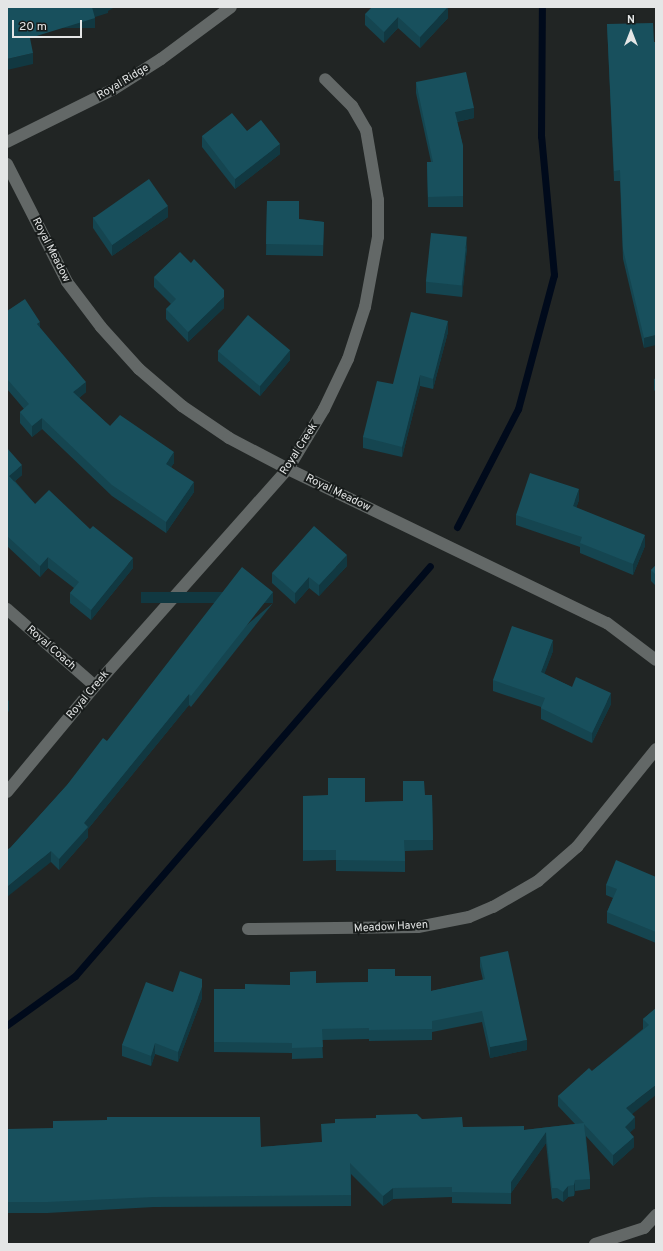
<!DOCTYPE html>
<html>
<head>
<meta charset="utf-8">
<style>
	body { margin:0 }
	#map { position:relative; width:663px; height:1251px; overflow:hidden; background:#212524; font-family:Overpass,sans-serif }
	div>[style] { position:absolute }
	.stream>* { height:7px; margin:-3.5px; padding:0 3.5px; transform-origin:3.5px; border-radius:3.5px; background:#000a1b }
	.street>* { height:12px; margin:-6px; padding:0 6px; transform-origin:6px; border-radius:6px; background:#636867 }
	.secondary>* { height:12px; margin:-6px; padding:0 6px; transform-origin:6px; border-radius:6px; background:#636867 }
	.wall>* { inset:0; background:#154550 }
	.shaded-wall>* { inset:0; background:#113841; transform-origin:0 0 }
	.building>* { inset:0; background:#18505d; transform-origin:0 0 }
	span { translate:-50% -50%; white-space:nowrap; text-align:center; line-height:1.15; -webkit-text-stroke:4px #181c1b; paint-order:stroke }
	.street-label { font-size:11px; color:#e4e6e6 }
	.frame { position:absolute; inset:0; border:8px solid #e4e6e6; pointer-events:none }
	.north { position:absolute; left:611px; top:12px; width:40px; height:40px; -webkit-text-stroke:3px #181c1b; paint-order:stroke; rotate:0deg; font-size:11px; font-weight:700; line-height:16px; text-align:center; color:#e4e6e6 }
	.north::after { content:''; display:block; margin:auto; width:14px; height:18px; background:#e4e6e6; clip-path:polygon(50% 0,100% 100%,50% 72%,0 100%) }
	.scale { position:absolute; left:12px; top:20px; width:70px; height:18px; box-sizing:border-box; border:2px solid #e4e6e6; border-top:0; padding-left:5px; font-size:12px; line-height:14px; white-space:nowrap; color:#e4e6e6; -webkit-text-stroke:3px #181c1b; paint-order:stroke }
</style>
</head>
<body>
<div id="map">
	<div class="stream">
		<i style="left:457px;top:527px;width:133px;rotate:-62.7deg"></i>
		<i style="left:518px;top:409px;width:139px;rotate:-75deg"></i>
		<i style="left:554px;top:275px;width:140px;rotate:-95.3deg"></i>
		<i style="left:541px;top:136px;width:129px;rotate:-89.6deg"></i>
		<i style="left:7px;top:1025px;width:84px;rotate:-35.8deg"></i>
		<i style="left:75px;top:976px;width:542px;rotate:-49.11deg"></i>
	</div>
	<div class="street">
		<i style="left:7px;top:164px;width:132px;rotate:63deg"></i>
		<i style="left:67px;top:282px;width:56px;rotate:52.9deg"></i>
		<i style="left:101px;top:327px;width:57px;rotate:47.9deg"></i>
		<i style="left:139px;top:369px;width:57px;rotate:40.7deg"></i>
		<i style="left:182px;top:406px;width:57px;rotate:34.2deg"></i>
		<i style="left:229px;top:438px;width:67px;rotate:27.7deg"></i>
		<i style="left:288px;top:469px;width:354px;rotate:25.8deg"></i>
		<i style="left:607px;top:623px;width:61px;rotate:37.1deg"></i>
		<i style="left:7px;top:609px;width:117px;rotate:41.2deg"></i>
		<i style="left:7px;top:792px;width:138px;rotate:-50.3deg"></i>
		<i style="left:95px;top:686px;width:290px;rotate:-48.4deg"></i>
		<i style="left:288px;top:469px;width:70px;rotate:-59deg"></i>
		<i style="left:324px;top:409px;width:55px;rotate:-64.4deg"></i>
		<i style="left:348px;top:359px;width:55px;rotate:-71.9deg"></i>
		<i style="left:365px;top:307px;width:71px;rotate:-79.5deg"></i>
		<i style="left:378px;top:237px;width:37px;rotate:-90deg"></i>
		<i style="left:378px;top:200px;width:71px;rotate:-99.7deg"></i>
		<i style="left:366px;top:130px;width:28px;rotate:-120deg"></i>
		<i style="left:352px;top:106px;width:38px;rotate:-135deg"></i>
		<i style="left:248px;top:929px;width:170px;rotate:-0.7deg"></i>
		<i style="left:418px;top:927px;width:52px;rotate:-11.1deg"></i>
		<i style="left:469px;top:917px;width:26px;rotate:-23deg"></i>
		<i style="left:493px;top:907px;width:52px;rotate:-30deg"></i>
		<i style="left:538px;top:881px;width:52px;rotate:-41.1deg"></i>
		<i style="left:577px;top:847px;width:126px;rotate:-51.1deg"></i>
		<i style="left:595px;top:1244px;width:52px;rotate:-18.1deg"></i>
		<i style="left:644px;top:1228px;width:18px;rotate:-47deg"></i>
	</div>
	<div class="secondary">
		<i style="left:7px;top:142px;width:119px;rotate:-26.4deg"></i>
		<i style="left:114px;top:89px;width:56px;rotate:-32.6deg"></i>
		<i style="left:161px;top:59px;width:87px;rotate:-36.6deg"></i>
	</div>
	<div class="wall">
		<i style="clip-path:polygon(365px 14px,448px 18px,420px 48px,398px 28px,384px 43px,365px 25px)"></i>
		<i style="clip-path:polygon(607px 24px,654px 42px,644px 348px,623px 259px,620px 181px,614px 181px)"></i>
		<i style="clip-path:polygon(416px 82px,474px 118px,457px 122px,463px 146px,463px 207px,428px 207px,427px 162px,431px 162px,416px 93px)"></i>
		<i style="clip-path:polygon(247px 131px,280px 154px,235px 189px,202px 147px,202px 136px)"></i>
		<i style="clip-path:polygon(267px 201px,299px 219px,324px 222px,323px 256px,266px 255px)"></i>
		<i style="clip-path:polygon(93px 217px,168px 217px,112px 256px,93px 228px)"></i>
		<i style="clip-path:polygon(467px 247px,462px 297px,426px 293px,426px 282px)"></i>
		<i style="clip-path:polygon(154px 277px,224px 308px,188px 342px,166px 319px,166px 309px,171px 304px,154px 287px)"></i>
		<i style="clip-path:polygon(7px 311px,40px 328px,86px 392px,79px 398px,110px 426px,174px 463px,171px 467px,194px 492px,166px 533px,112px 496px,42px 429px,32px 437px,20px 423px,20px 412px,24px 409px,7px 389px)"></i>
		<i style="clip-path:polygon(448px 332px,433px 389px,420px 386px,402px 457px,363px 448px,363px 437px,393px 384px)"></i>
		<i style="clip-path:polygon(218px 351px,290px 360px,260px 396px,218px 361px)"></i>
		<i style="clip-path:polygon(656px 378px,656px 392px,654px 390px,654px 379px)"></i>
		<i style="clip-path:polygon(7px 448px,22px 475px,15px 481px,35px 504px,133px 568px,91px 620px,70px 603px,70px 593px,74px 588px,48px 568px,40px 577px,7px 546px)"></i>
		<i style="clip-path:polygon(579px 500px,576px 508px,645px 546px,633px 575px,580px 553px,580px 547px,516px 525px,516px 515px)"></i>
		<i style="clip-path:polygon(656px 565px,656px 586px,651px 581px,651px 570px)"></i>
		<i style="clip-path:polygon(347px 566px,319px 596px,309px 588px,295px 604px,272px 583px,272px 573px)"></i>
		<i style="clip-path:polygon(273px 603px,191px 707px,189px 705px,88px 829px,88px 837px,59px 870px,51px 862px,11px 847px,107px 741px)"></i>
		<i style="clip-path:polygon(553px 651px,544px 674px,572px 687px,611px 704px,592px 743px,541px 719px,541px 707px,493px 691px,493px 680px)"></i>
		<i style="clip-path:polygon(425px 795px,432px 795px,433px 850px,405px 851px,405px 872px,336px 871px,336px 860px,303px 861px,303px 796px,365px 802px,403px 801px)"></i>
		<i style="clip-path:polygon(656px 877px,656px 943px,607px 923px,607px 912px,613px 898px,606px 895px,606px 885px)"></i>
		<i style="clip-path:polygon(480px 957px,527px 1050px,490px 1058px,482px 1022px,432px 1032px,432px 1040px,369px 1041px,369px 1039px,322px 1040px,323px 1058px,292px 1059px,292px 1053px,214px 1052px,214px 989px,245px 989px,316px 983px,368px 982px,395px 976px,431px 991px,483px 980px,480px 967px)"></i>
		<i style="clip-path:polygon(173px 992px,202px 998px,178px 1062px,155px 1054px,151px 1066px,122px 1056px,122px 1045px)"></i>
		<i style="clip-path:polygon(656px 1008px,632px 1115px,635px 1128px,630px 1132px,634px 1147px,613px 1166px,586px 1136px,590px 1179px,590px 1189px,575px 1191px,574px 1196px,568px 1197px,563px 1202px,557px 1198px,552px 1199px,546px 1143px,511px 1193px,511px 1204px,452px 1203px,452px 1197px,393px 1199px,383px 1206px,351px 1174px,351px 1206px,154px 1207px,47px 1213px,7px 1213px,7px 1129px,261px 1147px,321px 1142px,422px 1119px,463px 1127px,524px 1130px,575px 1124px,558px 1106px,558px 1096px,592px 1071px,643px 1029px,643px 1019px)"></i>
	</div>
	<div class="shaded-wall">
		<i style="clip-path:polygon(92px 7px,115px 7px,108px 11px,108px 13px,92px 18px)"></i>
		<i style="clip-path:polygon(448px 7px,448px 18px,420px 48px,420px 37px)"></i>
		<i style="clip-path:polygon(398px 17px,398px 28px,384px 43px,384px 32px)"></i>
		<i style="left:95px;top:18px;width:10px;height:68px;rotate:90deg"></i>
		<i style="clip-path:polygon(33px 53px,33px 64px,7px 70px,7px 59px)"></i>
		<i style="clip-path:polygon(474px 108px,474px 118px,455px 122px,455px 112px)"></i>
		<i style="clip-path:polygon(280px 144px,280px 154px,235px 189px,235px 179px)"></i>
		<i style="clip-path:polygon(168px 206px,168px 217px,112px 256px,112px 245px)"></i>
		<i style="clip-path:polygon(467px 237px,467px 247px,462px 297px,462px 286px)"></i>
		<i style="clip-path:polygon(224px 297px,224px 308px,188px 342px,188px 332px)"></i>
		<i style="clip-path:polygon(448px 321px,448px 332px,433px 389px,433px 379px)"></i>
		<i style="clip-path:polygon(40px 322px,40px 332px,37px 324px)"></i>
		<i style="clip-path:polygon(656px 335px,656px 345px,644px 348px,644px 338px)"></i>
		<i style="clip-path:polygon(290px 350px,290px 360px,260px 396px,260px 385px)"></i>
		<i style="clip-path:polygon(420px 375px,420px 386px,402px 457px,402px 447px)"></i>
		<i style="clip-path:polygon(86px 382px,86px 392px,73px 403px,73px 392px)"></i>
		<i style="clip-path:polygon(42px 418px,42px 429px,32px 437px,32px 426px)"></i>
		<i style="clip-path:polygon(174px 452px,174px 463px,166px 474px,166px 464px)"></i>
		<i style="clip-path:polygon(22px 465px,22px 475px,9px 486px,9px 476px)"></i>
		<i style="clip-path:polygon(194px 482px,194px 492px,166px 533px,166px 522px)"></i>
		<i style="clip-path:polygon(579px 489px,579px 500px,573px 517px,573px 506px)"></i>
		<i style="clip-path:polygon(645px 535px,645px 546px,633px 575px,633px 564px)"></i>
		<i style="clip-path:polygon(347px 555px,347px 566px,319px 596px,319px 585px)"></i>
		<i style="clip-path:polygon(48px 557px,48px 568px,40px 577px,40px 566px)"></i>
		<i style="clip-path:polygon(133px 558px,133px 568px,91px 620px,91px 610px)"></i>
		<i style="clip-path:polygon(309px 577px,309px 588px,295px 604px,295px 593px)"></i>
		<i style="left:273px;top:592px;width:11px;height:132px;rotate:90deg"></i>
		<i style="clip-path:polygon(553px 640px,553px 651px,541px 683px,541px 672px)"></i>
		<i style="clip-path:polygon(611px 693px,611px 704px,592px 743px,592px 733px)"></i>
		<i style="clip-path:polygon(189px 694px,189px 705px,88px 829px,88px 837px,59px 870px,59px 859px,84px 823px)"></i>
		<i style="clip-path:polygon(9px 700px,9px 711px,7px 713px,7px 702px)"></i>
		<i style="clip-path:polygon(51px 851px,51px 862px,7px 897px,7px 887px)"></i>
		<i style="clip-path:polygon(202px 987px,202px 998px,178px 1062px,178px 1052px)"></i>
		<i style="clip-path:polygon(527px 1040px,527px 1050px,490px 1058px,490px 1047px)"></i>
		<i style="clip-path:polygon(155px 1043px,155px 1054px,151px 1066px,151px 1056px)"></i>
		<i style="clip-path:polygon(656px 1085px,656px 1095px,626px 1119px,626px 1108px)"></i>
		<i style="clip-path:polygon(635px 1117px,635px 1128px,625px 1137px,625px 1127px)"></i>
		<i style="clip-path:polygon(546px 1132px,546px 1143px,511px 1193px,511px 1182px)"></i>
		<i style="clip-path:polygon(634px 1137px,634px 1147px,613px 1166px,613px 1155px)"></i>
		<i style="clip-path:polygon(575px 1180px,575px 1191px,574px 1196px,574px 1185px)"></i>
		<i style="clip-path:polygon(568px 1186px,568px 1197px,563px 1202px,563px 1192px)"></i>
		<i style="clip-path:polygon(393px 1188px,393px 1199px,383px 1206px,383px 1196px)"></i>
	</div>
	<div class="building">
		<i style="clip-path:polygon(7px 7px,93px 7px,92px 7px,95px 18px,30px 38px,33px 53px,7px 59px)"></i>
		<i style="clip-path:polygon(372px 7px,448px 7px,420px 37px,398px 17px,384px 32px,365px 14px)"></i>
		<i style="clip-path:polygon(653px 23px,654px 42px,656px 42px,656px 335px,644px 338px,623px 249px,620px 170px,614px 171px,607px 24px)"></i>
		<i style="clip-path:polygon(466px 72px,474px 108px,455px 112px,463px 146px,463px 196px,428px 197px,427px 162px,433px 162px,416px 82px)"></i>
		<i style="clip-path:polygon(232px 113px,247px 131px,261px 120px,280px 144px,235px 179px,202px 136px)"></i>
		<i style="left:149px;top:179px;width:33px;height:68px;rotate:55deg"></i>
		<i style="clip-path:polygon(267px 201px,299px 201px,299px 219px,324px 222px,323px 245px,266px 244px)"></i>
		<i style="left:431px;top:233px;width:36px;height:49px;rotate:6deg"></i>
		<i style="clip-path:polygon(180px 252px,191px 263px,194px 259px,224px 290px,224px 297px,188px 332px,166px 309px,176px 299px,154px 277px)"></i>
		<i style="clip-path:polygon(25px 299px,40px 322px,37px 324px,86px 382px,73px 392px,110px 426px,120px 415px,174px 452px,166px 464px,194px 482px,166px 522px,112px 485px,42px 418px,32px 426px,20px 412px,29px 404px,7px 379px,7px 311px)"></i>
		<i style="clip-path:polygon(411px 312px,448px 321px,433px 379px,420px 375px,402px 447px,363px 437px,377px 381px,393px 384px)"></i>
		<i style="left:248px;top:315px;width:55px;height:47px;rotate:40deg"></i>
		<i style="clip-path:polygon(7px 448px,22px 465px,9px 476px,35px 504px,49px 490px,90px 529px,93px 526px,133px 558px,91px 610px,70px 593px,79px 582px,48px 557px,40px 566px,7px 536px)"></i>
		<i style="clip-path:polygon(530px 473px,579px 489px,573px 506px,645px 535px,633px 564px,580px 543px,582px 537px,516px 515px)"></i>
		<i style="clip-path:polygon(314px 526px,347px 555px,319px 585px,309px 577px,295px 593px,272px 573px)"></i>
		<i style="clip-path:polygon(656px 565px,656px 575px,651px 570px)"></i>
		<i style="clip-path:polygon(242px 567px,273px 592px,191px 696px,189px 694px,84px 823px,88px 827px,59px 859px,51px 851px,7px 887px,7px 850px,11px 847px,67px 785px,103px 738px,107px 741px)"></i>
		<i style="clip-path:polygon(512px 626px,553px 640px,541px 672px,572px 687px,576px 677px,611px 693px,592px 733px,541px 708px,545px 698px,493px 680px)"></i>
		<i style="clip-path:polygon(328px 778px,365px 778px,365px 802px,403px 801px,403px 781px,424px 781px,425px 795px,432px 795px,433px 840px,404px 840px,405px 861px,336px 860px,336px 850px,303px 850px,303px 796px,328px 795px)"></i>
		<i style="clip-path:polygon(616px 860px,656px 877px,656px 932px,607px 912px,617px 889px,606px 885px)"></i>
		<i style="clip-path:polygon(508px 951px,527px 1040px,490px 1047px,482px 1011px,432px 1021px,432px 1029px,369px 1030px,369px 1028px,322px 1029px,323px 1047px,292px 1048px,292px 1043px,214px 1042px,214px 989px,245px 989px,245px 984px,290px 985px,290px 972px,316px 971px,316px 983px,368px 982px,368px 969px,395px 969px,395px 976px,431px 976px,431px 991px,485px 979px,480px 957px)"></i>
		<i style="clip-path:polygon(180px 971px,202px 979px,202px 987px,178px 1052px,155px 1043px,151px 1056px,122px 1045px,146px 982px,173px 992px)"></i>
		<i style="clip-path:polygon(656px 1008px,656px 1085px,626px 1108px,635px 1117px,625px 1127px,634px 1137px,613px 1155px,584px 1124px,590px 1179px,575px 1180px,574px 1185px,568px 1186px,563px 1192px,557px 1188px,552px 1188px,546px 1132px,511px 1182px,511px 1193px,452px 1192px,452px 1187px,393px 1188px,383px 1196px,350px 1163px,351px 1195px,154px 1197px,47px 1202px,7px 1202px,7px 1129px,53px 1128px,53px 1121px,107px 1120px,107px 1117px,260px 1117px,261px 1147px,322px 1142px,321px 1124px,335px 1123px,335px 1119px,376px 1118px,376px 1115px,417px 1114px,422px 1119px,462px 1117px,463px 1127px,524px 1126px,524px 1130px,584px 1123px,558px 1096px,589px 1068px,592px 1071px,649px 1025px,643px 1019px)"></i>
	</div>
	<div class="street-label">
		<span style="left:123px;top:82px;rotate:-31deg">Royal Ridge</span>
		<span style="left:51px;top:250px;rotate:63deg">Royal Meadow</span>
		<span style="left:299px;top:449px;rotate:-57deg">Royal Creek</span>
		<span style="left:338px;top:493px;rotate:26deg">Royal Meadow</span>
		<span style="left:51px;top:648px;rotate:41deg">Royal Coach</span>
		<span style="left:88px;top:695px;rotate:-50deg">Royal Creek</span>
		<span style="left:391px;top:927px;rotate:-3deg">Meadow Haven</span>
	</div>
	<div class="frame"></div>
	<div class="north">N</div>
	<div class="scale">20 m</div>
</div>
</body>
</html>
